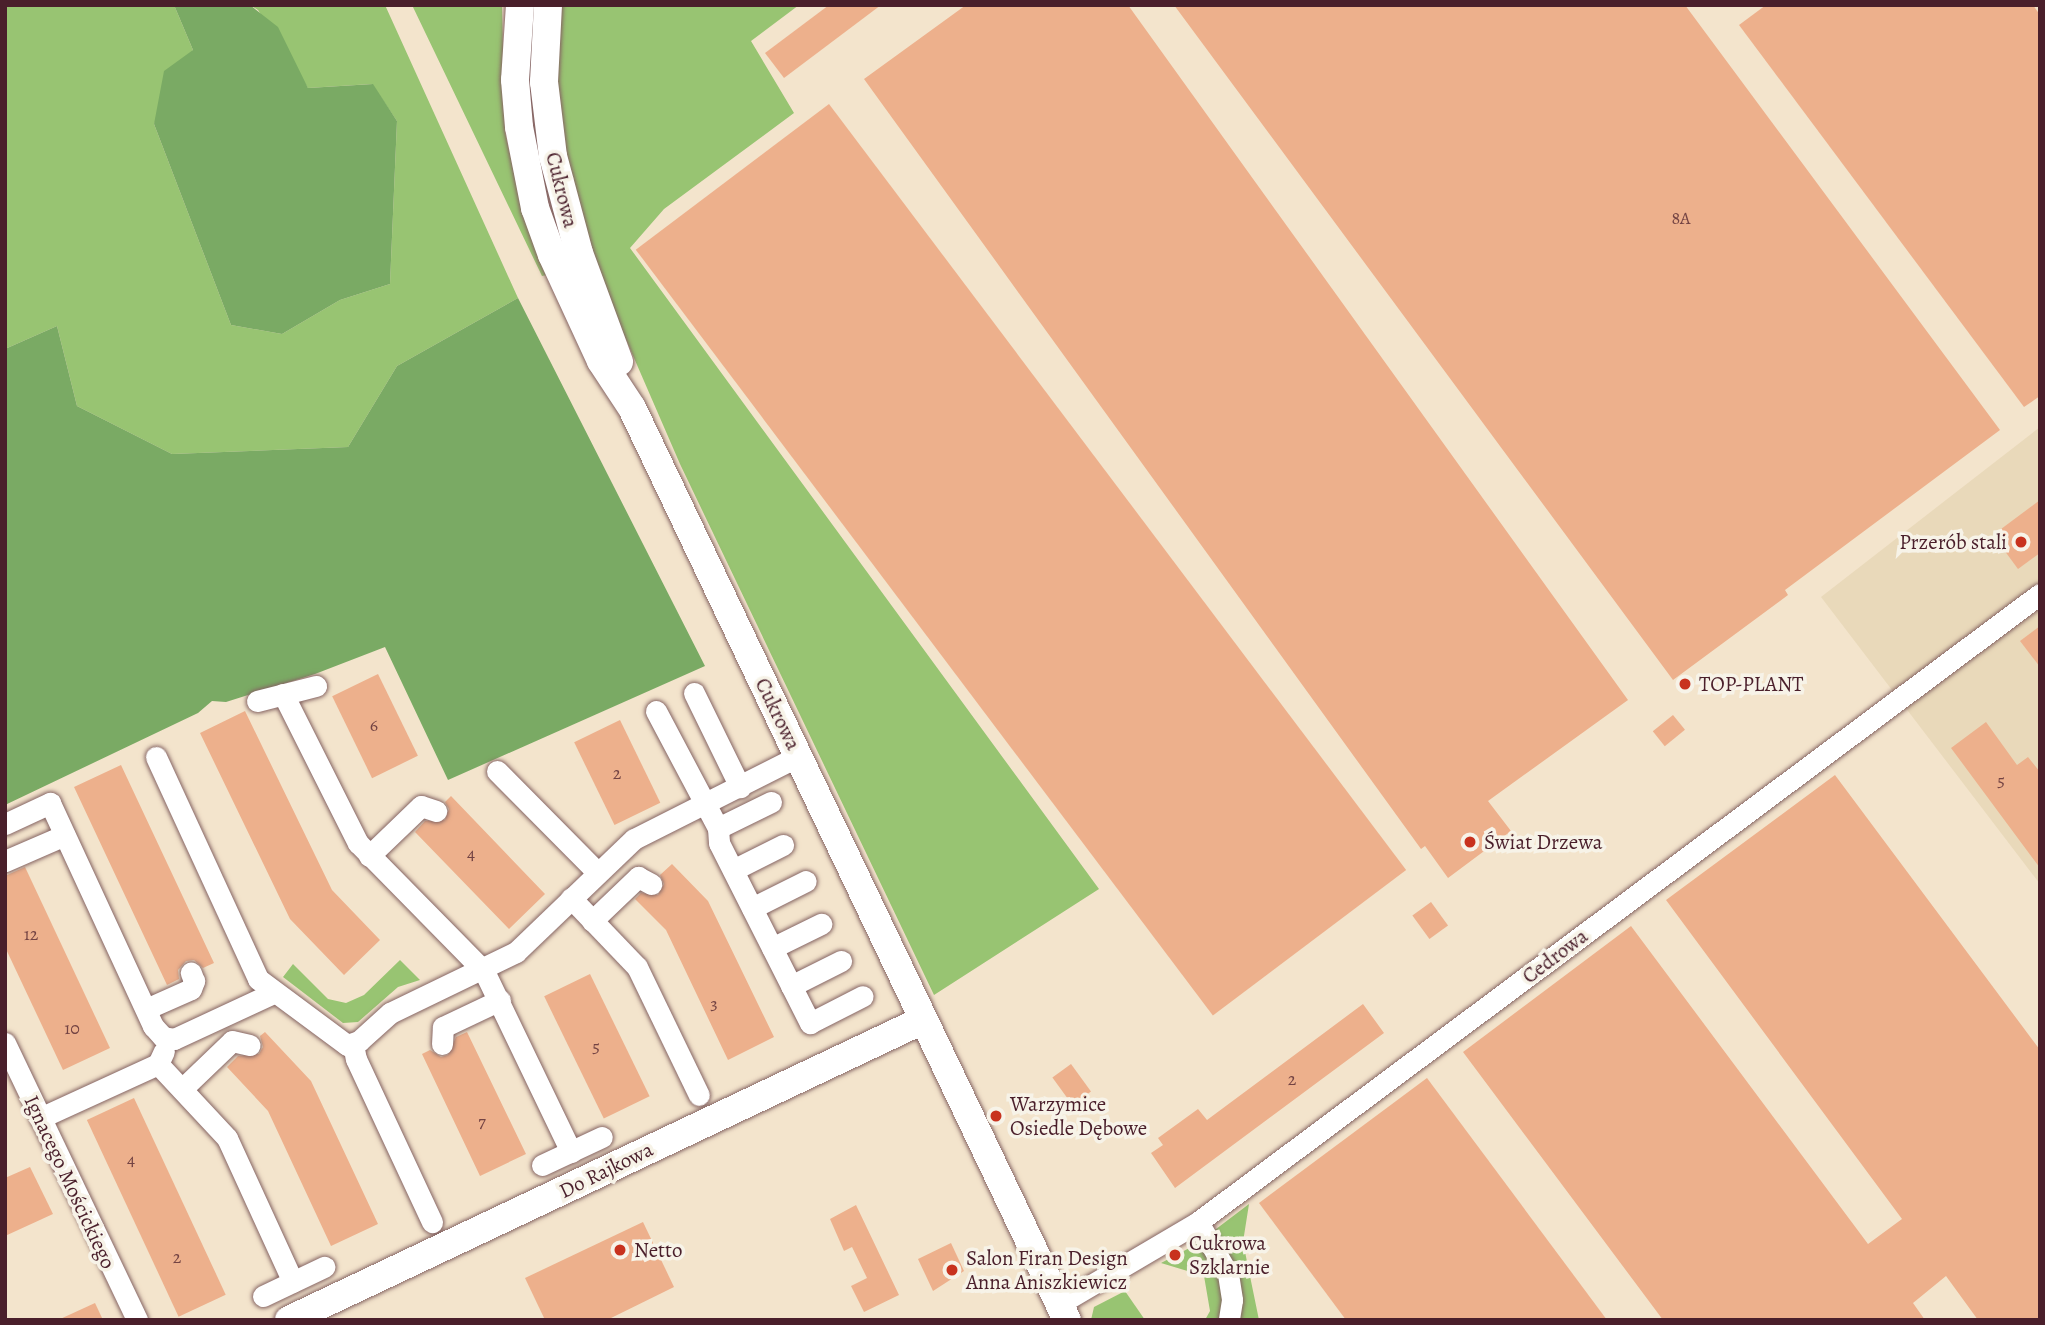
<!DOCTYPE html>
<html>
<head>
<meta charset="utf-8">
<style>
	body { margin:0 }
	#map { position:relative; width:2045px; height:1325px; overflow:hidden; background:#f3e4cc; font-family:Alegreya,serif }
	div>[style] { position:absolute }
	.built>* { inset:0; background:#e9d9ba }
	.green>* { inset:0; background:#98c472 }
	.forest>* { inset:0; background:#7aaa64 }
	.building>* { inset:0; background:#edb08c; transform-origin:0 0 }
	.roads { filter:drop-shadow(0 0 2px #856463) drop-shadow(0 0 2px #856463) }
	.minor>* { height:21px; margin:-10.5px; padding:0 10.5px; transform-origin:10.5px; border-radius:10.5px; background:#fff }
	.tertiary>* { height:28px; margin:-14px; padding:0 14px; transform-origin:14px; border-radius:14px; background:#fff }
	.dots>* { width:19px; height:19px; translate:-50% -50%; box-sizing:border-box; border:4px solid #f7f3e8; border-radius:50% }
	span { translate:-50% -50%; white-space:nowrap; text-align:center; line-height:1.15; -webkit-text-stroke:7px #f7f3e8; paint-order:stroke }
	.number-label { font-size:18px; color:#734343 }
	.number-label span { -webkit-text-stroke-width:0 }
	.street-label { font-size:21px; color:#4a1f2b }
	.poi-label { font-size:21px; color:#4a1f2b }
	.right { translate:-100% -50%; text-align:right }
	.left { translate:0 -50%; text-align:left }
	.frame { position:absolute; inset:0; border:7px solid #4a1f2b; pointer-events:none }
</style>
</head>
<body>
<div id="map">
	<div class="built">
		<i style="clip-path:polygon(2040px 427px,2040px 884px,1821px 597px)"></i>
	</div>
	<div class="green">
		<i style="clip-path:polygon(5px 5px,174px 5px,193px 50px,154px 124px,231px 325px,282px 334px,340px 300px,390px 284px,397px 121px,372px 84px,308px 88px,258px 10px,250px 5px,385px 5px,518px 298px,397px 366px,348px 447px,172px 454px,77px 406px,57px 326px,5px 349px)"></i>
		<i style="clip-path:polygon(412px 5px,502px 5px,505px 132px,521px 203px,547px 275px,542px 276px)"></i>
		<i style="clip-path:polygon(558px 5px,799px 5px,751px 41px,794px 113px,664px 209px,630px 248px,1099px 889px,934px 995px,680px 464px,598px 275px,566px 158px,557px 90px)"></i>
		<i style="clip-path:polygon(400px 960px,420px 980px,398px 987px,358px 1022px,343px 1023px,283px 977px,293px 964px,328px 999px,346px 1003px,364px 995px)"></i>
		<i style="clip-path:polygon(1249px 1204px,1243px 1242px,1259px 1320px,1205px 1320px,1210px 1311px,1204px 1276px,1161px 1263px,1195px 1245px)"></i>
		<i style="clip-path:polygon(1125px 1291px,1145px 1320px,1091px 1320px,1094px 1307px)"></i>
	</div>
	<div class="forest">
		<i style="clip-path:polygon(174px 5px,250px 5px,278px 27px,308px 88px,373px 84px,397px 121px,390px 284px,340px 300px,282px 334px,231px 325px,154px 124px,164px 71px,193px 50px)"></i>
		<i style="clip-path:polygon(518px 298px,705px 666px,448px 780px,385px 647px,315px 674px,226px 702px,212px 701px,198px 713px,5px 805px,5px 349px,57px 326px,77px 406px,172px 454px,348px 447px,397px 366px)"></i>
	</div>
	<div class="building">
		<i style="clip-path:polygon(829px 5px,881px 5px,784px 78px,765px 53px)"></i>
		<i style="clip-path:polygon(966px 5px,1128px 5px,1628px 700px,1488px 801px,1511px 831px,1448px 878px,1425px 846px,1421px 849px,864px 79px)"></i>
		<i style="clip-path:polygon(1174px 5px,1685px 5px,2000px 430px,1785px 590px,1788px 595px,1673px 680px)"></i>
		<i style="clip-path:polygon(1766px 5px,2033px 5px,2040px 15px,2040px 396px,2024px 407px,1739px 25px)"></i>
		<i style="left:829px;top:104px;width:959px;height:242px;rotate:53deg"></i>
		<i style="clip-path:polygon(2040px 500px,2040px 553px,2018px 569px,1993px 535px)"></i>
		<i style="clip-path:polygon(2040px 626px,2040px 667px,2020px 641px)"></i>
		<i style="left:378px;top:674px;width:91px;height:51px;rotate:64deg"></i>
		<i style="clip-path:polygon(245px 711px,332px 890px,380px 940px,344px 975px,290px 919px,200px 733px)"></i>
		<i style="left:1673px;top:715px;width:19px;height:26px;rotate:51deg"></i>
		<i style="left:620px;top:720px;width:92px;height:51px;rotate:64deg"></i>
		<i style="clip-path:polygon(1986px 722px,2017px 765px,2028px 757px,2040px 772px,2040px 868px,1951px 748px)"></i>
		<i style="clip-path:polygon(121px 765px,214px 963px,203px 968px,194px 960px,186px 961px,178px 970px,179px 979px,167px 985px,74px 787px)"></i>
		<i style="clip-path:polygon(1835px 775px,2040px 1050px,2040px 1320px,1978px 1320px,1946px 1276px,1913px 1303px,1925px 1320px,1663px 1320px,1463px 1052px,1631px 926px,1868px 1244px,1902px 1219px,1666px 900px)"></i>
		<i style="clip-path:polygon(451px 796px,545px 894px,509px 929px,415px 832px,425px 821px,445px 820px,449px 809px,445px 802px)"></i>
		<i style="clip-path:polygon(672px 864px,708px 901px,774px 1037px,728px 1060px,666px 930px,635px 899px,641px 893px,658px 895px,664px 884px,660px 875px)"></i>
		<i style="clip-path:polygon(25px 867px,110px 1048px,63px 1070px,5px 947px,5px 876px)"></i>
		<i style="left:1431px;top:902px;width:29px;height:23px;rotate:54deg"></i>
		<i style="left:590px;top:974px;width:136px;height:51px;rotate:64deg"></i>
		<i style="clip-path:polygon(1363px 1004px,1384px 1033px,1175px 1188px,1151px 1153px,1163px 1145px,1158px 1138px,1198px 1109px,1207px 1120px)"></i>
		<i style="clip-path:polygon(265px 1032px,311px 1081px,378px 1224px,331px 1246px,268px 1111px,227px 1067px,238px 1056px,259px 1054px,263px 1047px,260px 1036px)"></i>
		<i style="clip-path:polygon(467px 1032px,526px 1154px,480px 1176px,422px 1054px,430px 1050px,441px 1057px,448px 1055px,456px 1037px)"></i>
		<i style="left:1071px;top:1064px;width:34px;height:23px;rotate:54deg"></i>
		<i style="clip-path:polygon(1427px 1078px,1607px 1320px,1346px 1320px,1259px 1203px)"></i>
		<i style="left:134px;top:1098px;width:217px;height:52px;rotate:65deg"></i>
		<i style="clip-path:polygon(30px 1167px,53px 1214px,5px 1236px,5px 1178px)"></i>
		<i style="clip-path:polygon(856px 1205px,899px 1295px,864px 1312px,851px 1286px,867px 1278px,852px 1247px,844px 1251px,830px 1219px)"></i>
		<i style="clip-path:polygon(643px 1222px,674px 1287px,607px 1320px,545px 1320px,525px 1278px)"></i>
		<i style="clip-path:polygon(951px 1243px,964px 1271px,933px 1291px,918px 1259px)"></i>
		<i style="clip-path:polygon(95px 1303px,103px 1320px,58px 1320px)"></i>
	</div>
	<div class="roads">
		<div class="minor">
			<i style="left:694px;top:693px;width:105px;rotate:63.9deg"></i>
			<i style="left:283px;top:694px;width:167px;rotate:63.3deg"></i>
			<i style="left:358px;top:843px;width:180px;rotate:45.5deg"></i>
			<i style="left:484px;top:971px;width:201px;rotate:64.3deg"></i>
			<i style="left:257px;top:701px;width:61px;rotate:-14.3deg"></i>
			<i style="left:656px;top:711px;width:132px;rotate:62.1deg"></i>
			<i style="left:718px;top:828px;width:15px;rotate:86deg"></i>
			<i style="left:719px;top:843px;width:202px;rotate:63.2deg"></i>
			<i style="left:810px;top:1023px;width:59px;rotate:-27deg"></i>
			<i style="left:156px;top:757px;width:244px;rotate:65.3deg"></i>
			<i style="left:258px;top:979px;width:111px;rotate:36.6deg"></i>
			<i style="left:347px;top:1045px;width:13px;rotate:-18deg"></i>
			<i style="left:359px;top:1041px;width:42px;rotate:-42.1deg"></i>
			<i style="left:390px;top:1013px;width:140px;rotate:-25.8deg"></i>
			<i style="left:516px;top:952px;width:163px;rotate:-43.8deg"></i>
			<i style="left:634px;top:839px;width:184px;rotate:-26.8deg"></i>
			<i style="left:497px;top:771px;width:142px;rotate:45.3deg"></i>
			<i style="left:5px;top:824px;width:50px;rotate:-25deg"></i>
			<i style="left:50px;top:803px;width:246px;rotate:65.2deg"></i>
			<i style="left:153px;top:1026px;width:15px;rotate:48deg"></i>
			<i style="left:163px;top:1037px;width:11px;rotate:10deg"></i>
			<i style="left:174px;top:1039px;width:109px;rotate:-24.9deg"></i>
			<i style="left:718px;top:828px;width:59px;rotate:-26.1deg"></i>
			<i style="left:369px;top:856px;width:72px;rotate:-43.9deg"></i>
			<i style="left:421px;top:806px;width:16px;rotate:18deg"></i>
			<i style="left:5px;top:861px;width:65px;rotate:-23.4deg"></i>
			<i style="left:733px;top:870px;width:56px;rotate:-26.6deg"></i>
			<i style="left:571px;top:898px;width:95px;rotate:46.3deg"></i>
			<i style="left:637px;top:967px;width:142px;rotate:64.2deg"></i>
			<i style="left:752px;top:908px;width:60px;rotate:-26.6deg"></i>
			<i style="left:592px;top:921px;width:64px;rotate:-43.7deg"></i>
			<i style="left:638px;top:877px;width:15px;rotate:28deg"></i>
			<i style="left:772px;top:948px;width:55px;rotate:-26.1deg"></i>
			<i style="left:791px;top:986px;width:56px;rotate:-26.6deg"></i>
			<i style="left:146px;top:1009px;width:49px;rotate:-24deg"></i>
			<i style="left:191px;top:989px;width:9px;rotate:-69deg"></i>
			<i style="left:194px;top:981px;width:9px;rotate:-111deg"></i>
			<i style="left:5px;top:1043px;width:307px;rotate:64.5deg"></i>
			<i style="left:353px;top:1044px;width:15px;rotate:79deg"></i>
			<i style="left:356px;top:1059px;width:180px;rotate:65deg"></i>
			<i style="left:442px;top:1044px;width:17px;rotate:-87deg"></i>
			<i style="left:443px;top:1027px;width:63px;rotate:-25.3deg"></i>
			<i style="left:158px;top:1064px;width:101px;rotate:47deg"></i>
			<i style="left:227px;top:1138px;width:158px;rotate:65.4deg"></i>
			<i style="left:182px;top:1089px;width:69px;rotate:-43.8deg"></i>
			<i style="left:232px;top:1041px;width:18px;rotate:13deg"></i>
			<i style="left:40px;top:1118px;width:130px;rotate:-24.6deg"></i>
			<i style="left:158px;top:1064px;width:14px;rotate:-65deg"></i>
			<i style="left:542px;top:1165px;width:66px;rotate:-25deg"></i>
			<i style="left:1198px;top:1222px;width:60px;rotate:60deg"></i>
			<i style="left:1228px;top:1274px;width:26px;rotate:81deg"></i>
			<i style="left:1232px;top:1300px;width:20px;rotate:99deg"></i>
			<i style="left:263px;top:1296px;width:68px;rotate:-25.4deg"></i>
			<i style="left:1059px;top:1304px;width:161px;rotate:-30.5deg"></i>
			<i style="left:1198px;top:1222px;width:1050px;rotate:-36.72deg"></i>
		</div>
		<div class="tertiary">
			<i style="left:520px;top:5px;width:75px;rotate:93.8deg"></i>
			<i style="left:515px;top:80px;width:47px;rotate:85.1deg"></i>
			<i style="left:519px;top:127px;width:83px;rotate:78.8deg"></i>
			<i style="left:535px;top:208px;width:50px;rotate:70.1deg"></i>
			<i style="left:552px;top:255px;width:117px;rotate:65.2deg"></i>
			<i style="left:601px;top:361px;width:56px;rotate:56.6deg"></i>
			<i style="left:632px;top:408px;width:1010px;rotate:64.5deg"></i>
			<i style="left:548px;top:5px;width:77px;rotate:93deg"></i>
			<i style="left:544px;top:82px;width:75px;rotate:83.1deg"></i>
			<i style="left:553px;top:156px;width:100px;rotate:75deg"></i>
			<i style="left:579px;top:253px;width:116px;rotate:69.8deg"></i>
			<i style="left:289px;top:1320px;width:701px;rotate:-25.32deg"></i>
		</div>
	</div>
	<div class="dots">
		<i style="left:2021px;top:542px;background:#c8321e"></i>
		<i style="left:1685px;top:684px;background:#c8321e"></i>
		<i style="left:1470px;top:842px;background:#c8321e"></i>
		<i style="left:996px;top:1116px;background:#c8321e"></i>
		<i style="left:620px;top:1250px;background:#c8321e"></i>
		<i style="left:1175px;top:1255px;background:#c8321e"></i>
		<i style="left:952px;top:1270px;background:#c8321e"></i>
	</div>
	<div class="number-label">
		<span style="left:1681px;top:218px">8A</span>
		<span style="left:374px;top:725px">6</span>
		<span style="left:617px;top:773px">2</span>
		<span style="left:2001px;top:780px">5</span>
		<span style="left:471px;top:853px">4</span>
		<span style="left:31px;top:934px">12</span>
		<span style="left:714px;top:1003px">3</span>
		<span style="left:72px;top:1028px">10</span>
		<span style="left:596px;top:1046px">5</span>
		<span style="left:1292px;top:1079px">2</span>
		<span style="left:482px;top:1121px">7</span>
		<span style="left:131px;top:1159px">4</span>
		<span style="left:177px;top:1257px">2</span>
	</div>
	<div class="street-label">
		<span style="left:562px;top:190px;rotate:76deg">Cukrowa</span>
		<span style="left:778px;top:714px;rotate:64deg">Cukrowa</span>
		<span style="left:1555px;top:956px;rotate:-37deg">Cedrowa</span>
		<span style="left:606px;top:1170px;rotate:-26deg">Do Rajkowa</span>
		<span style="left:70px;top:1182px;rotate:65deg">Ignacego Mościckiego</span>
	</div>
	<div class="poi-label">
		<span class="right" style="left:2007px;top:542px">Przerób stali</span>
		<span class="left" style="left:1699px;top:684px">TOP-PLANT</span>
		<span class="left" style="left:1484px;top:842px">Świat Drzewa</span>
		<span class="left" style="left:1010px;top:1116px">Warzymice<br>Osiedle Dębowe</span>
		<span class="left" style="left:1189px;top:1255px">Cukrowa<br>Szklarnie</span>
		<span class="left" style="left:634px;top:1250px">Netto</span>
		<span class="left" style="left:966px;top:1270px">Salon Firan Design<br>Anna Aniszkiewicz</span>
	</div>
	<div class="frame"></div>
</div>
</body>
</html>
